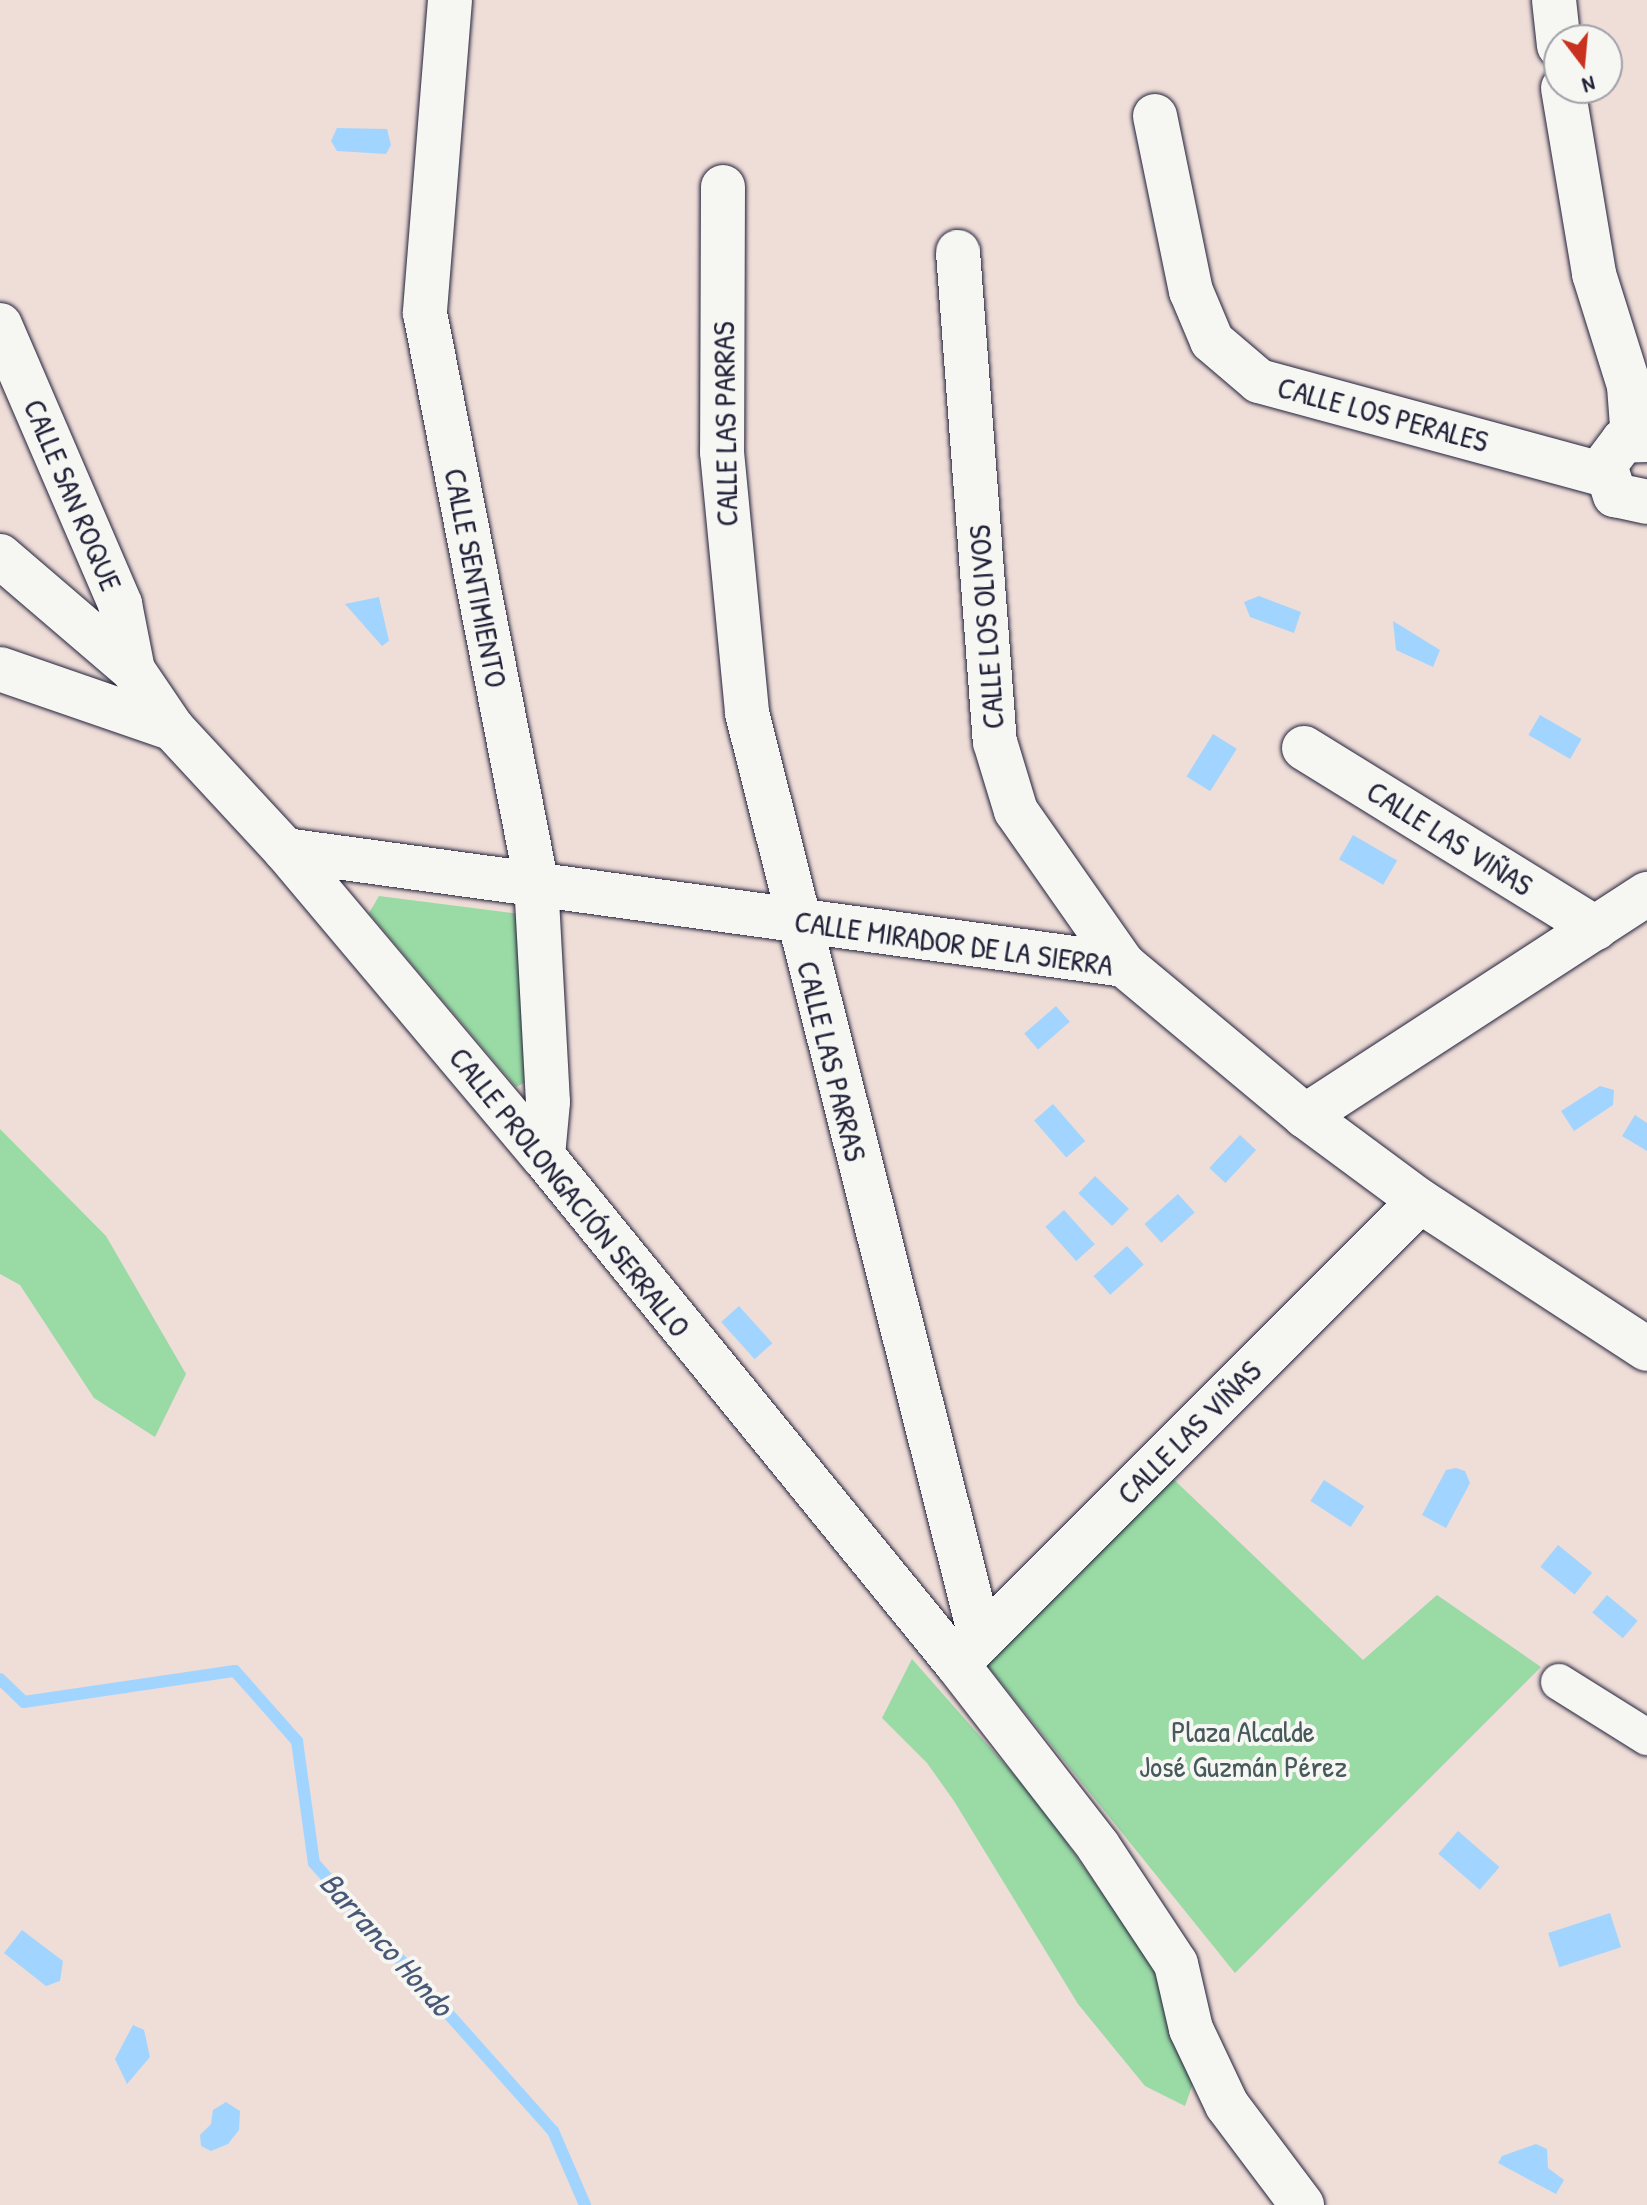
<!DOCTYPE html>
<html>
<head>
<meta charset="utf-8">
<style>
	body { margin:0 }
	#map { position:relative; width:1647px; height:2205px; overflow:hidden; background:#efddd8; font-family:"Patrick Hand",sans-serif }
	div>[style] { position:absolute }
	.green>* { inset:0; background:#99daa5 }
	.water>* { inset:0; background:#a1d5ff; transform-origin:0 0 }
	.stream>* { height:12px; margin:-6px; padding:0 6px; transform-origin:6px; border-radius:6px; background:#a1d5ff }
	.roads { filter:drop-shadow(0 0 2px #22223b) drop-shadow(0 0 2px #22223b) }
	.pedestrian>* { height:36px; margin:-18px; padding:0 18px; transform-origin:18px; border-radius:18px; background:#f6f6f2 }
	.minor>* { height:44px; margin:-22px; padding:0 22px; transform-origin:22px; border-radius:22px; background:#f6f6f2 }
	.tertiary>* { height:44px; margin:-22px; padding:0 22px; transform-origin:22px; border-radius:22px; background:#f6f6f2 }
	span { translate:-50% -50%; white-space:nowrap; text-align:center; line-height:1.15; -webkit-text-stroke:8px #f6f6f2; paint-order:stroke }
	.street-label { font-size:30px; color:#22223b }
	.park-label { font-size:30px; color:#46595b }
	.water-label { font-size:32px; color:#485876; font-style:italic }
	.north { position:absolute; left:1543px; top:24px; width:80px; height:80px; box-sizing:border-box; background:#f6f6f2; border:2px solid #a1a1a9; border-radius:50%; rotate:164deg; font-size:22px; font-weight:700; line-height:32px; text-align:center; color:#22223b }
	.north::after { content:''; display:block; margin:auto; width:28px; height:36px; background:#c8321e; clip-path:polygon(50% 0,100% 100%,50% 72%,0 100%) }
</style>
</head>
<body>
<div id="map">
	<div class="green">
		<i style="clip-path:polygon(379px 896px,520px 914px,532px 1079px,516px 1087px,369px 913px)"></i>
		<i style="clip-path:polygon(0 1129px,106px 1236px,186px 1374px,155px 1437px,94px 1398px,20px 1285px,0 1274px)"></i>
		<i style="clip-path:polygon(1167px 1473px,1363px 1660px,1437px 1595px,1541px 1667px,1235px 1973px,986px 1664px,1081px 1573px)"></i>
		<i style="clip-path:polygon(912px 1659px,1039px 1803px,1165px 1983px,1198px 2069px,1185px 2106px,1145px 2086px,1078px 2004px,954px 1801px,927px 1763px,882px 1718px)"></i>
	</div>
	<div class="water">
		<i style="clip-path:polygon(337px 128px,387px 129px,391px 145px,386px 154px,337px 151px,331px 141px)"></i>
		<i style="clip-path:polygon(1259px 596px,1301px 612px,1294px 633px,1250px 617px,1244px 602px)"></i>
		<i style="clip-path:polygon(379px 597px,389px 641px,382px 646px,345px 604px)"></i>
		<i style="clip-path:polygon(1393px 621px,1440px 650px,1433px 667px,1396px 650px)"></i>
		<i style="left:1540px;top:715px;width:48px;height:23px;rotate:30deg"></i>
		<i style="left:1213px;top:734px;width:28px;height:50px;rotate:32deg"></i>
		<i style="left:1353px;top:835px;width:51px;height:28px;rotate:30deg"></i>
		<i style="left:1056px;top:1006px;width:21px;height:42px;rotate:49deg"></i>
		<i style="clip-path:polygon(1600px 1086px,1614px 1090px,1613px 1105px,1574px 1131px,1561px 1111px)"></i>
		<i style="left:1053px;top:1104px;width:49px;height:25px;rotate:49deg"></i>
		<i style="clip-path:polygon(1635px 1115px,1647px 1123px,1647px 1151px,1622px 1136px)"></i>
		<i style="left:1240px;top:1135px;width:22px;height:45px;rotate:43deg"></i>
		<i style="left:1095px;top:1176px;width:47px;height:24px;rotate:44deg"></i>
		<i style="left:1178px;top:1194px;width:25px;height:45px;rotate:48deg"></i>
		<i style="left:1064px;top:1210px;width:46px;height:25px;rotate:48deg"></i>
		<i style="left:1127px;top:1246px;width:25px;height:45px;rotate:48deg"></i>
		<i style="left:739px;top:1306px;width:50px;height:24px;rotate:48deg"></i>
		<i style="clip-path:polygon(1456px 1468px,1465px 1471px,1470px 1483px,1446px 1528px,1422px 1515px,1446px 1470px)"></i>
		<i style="left:1324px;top:1480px;width:48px;height:25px;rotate:33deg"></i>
		<i style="left:1558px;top:1545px;width:44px;height:28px;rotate:39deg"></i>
		<i style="left:1607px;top:1595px;width:40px;height:23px;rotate:40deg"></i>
		<i style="left:1458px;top:1831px;width:55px;height:30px;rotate:41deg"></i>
		<i style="left:1610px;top:1913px;width:36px;height:65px;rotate:72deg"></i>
		<i style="clip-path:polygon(22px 1930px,63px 1961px,60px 1981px,46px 1986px,4px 1953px)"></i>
		<i style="clip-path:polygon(133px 2025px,144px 2030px,150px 2057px,127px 2084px,115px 2059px)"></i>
		<i style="clip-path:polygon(226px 2102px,240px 2111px,239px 2130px,228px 2144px,211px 2151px,201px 2146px,200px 2135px,211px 2124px,213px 2110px)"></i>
		<i style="clip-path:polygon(1536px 2144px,1547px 2149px,1548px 2168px,1564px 2180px,1556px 2194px,1498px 2163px,1502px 2156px)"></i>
	</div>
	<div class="stream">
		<i style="left:0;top:1679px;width:33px;rotate:44deg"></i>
		<i style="left:24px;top:1702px;width:213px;rotate:-8.4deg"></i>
		<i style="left:235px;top:1671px;width:94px;rotate:48.5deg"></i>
		<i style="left:297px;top:1741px;width:123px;rotate:82.1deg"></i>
		<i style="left:314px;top:1863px;width:359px;rotate:48.3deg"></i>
		<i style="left:553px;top:2131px;width:81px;rotate:66.6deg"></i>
	</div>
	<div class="roads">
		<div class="pedestrian">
			<i style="left:1559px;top:1682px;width:104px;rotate:32deg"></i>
		</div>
		<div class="minor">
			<i style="left:1155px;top:116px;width:179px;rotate:78.4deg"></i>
			<i style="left:1191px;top:291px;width:54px;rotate:67.2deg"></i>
			<i style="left:1212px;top:341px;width:62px;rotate:40.4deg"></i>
			<i style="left:1259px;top:381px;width:359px;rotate:15.2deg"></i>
			<i style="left:723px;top:187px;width:265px;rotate:90.2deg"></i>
			<i style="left:722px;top:452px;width:262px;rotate:84.5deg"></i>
			<i style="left:747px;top:713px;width:956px;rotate:75.83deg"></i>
			<i style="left:958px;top:252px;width:491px;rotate:85.7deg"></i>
			<i style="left:995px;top:742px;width:72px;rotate:73.1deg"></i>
			<i style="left:1016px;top:811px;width:188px;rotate:55deg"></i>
			<i style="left:0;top:669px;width:183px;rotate:19.1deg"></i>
			<i style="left:1304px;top:748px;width:343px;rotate:31.7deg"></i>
			<i style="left:1305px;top:1116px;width:408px;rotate:-33deg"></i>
			<i style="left:965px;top:1656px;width:643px;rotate:-45deg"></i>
		</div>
		<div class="tertiary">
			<i style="left:450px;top:0;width:314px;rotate:94.6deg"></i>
			<i style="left:425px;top:313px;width:579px;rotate:78.94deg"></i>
			<i style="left:536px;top:881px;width:221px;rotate:86.9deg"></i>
			<i style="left:548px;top:1102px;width:54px;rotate:95.3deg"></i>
			<i style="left:1554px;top:0;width:46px;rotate:83.8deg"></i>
			<i style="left:1563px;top:88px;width:189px;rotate:80.5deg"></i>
			<i style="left:1594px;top:274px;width:117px;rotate:72.6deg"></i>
			<i style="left:1629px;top:386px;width:53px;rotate:85.7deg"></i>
			<i style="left:0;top:325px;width:304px;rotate:66.7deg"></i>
			<i style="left:120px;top:604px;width:67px;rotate:78.9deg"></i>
			<i style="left:1647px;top:440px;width:24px;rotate:178deg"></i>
			<i style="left:1623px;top:441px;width:30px;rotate:127deg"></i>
			<i style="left:1605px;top:465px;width:32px;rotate:72deg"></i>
			<i style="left:1615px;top:495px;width:33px;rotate:12deg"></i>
			<i style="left:0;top:556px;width:175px;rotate:40.6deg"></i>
			<i style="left:133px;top:670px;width:71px;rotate:55.9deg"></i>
			<i style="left:173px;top:729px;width:165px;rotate:47.2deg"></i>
			<i style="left:285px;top:850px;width:400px;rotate:49.9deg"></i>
			<i style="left:543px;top:1156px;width:655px;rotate:50.82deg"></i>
			<i style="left:957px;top:1664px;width:230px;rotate:52.2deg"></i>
			<i style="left:1098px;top:1846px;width:141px;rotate:56.5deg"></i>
			<i style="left:1176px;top:1964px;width:67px;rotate:77deg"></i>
			<i style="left:1191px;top:2029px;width:84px;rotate:64.7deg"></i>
			<i style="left:1227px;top:2105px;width:125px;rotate:53.1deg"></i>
			<i style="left:285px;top:850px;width:847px;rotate:7.8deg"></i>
			<i style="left:1124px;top:965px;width:236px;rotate:39.8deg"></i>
			<i style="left:1305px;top:1116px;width:143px;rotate:36.5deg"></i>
			<i style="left:1420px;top:1201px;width:271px;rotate:33.1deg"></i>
		</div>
	</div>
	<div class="street-label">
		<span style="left:1383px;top:414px;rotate:15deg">CALLE LOS PERALES</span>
		<span style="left:725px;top:424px;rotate:-91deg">CALLE LAS PARRAS</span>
		<span style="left:73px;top:495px;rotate:67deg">CALLE SAN ROQUE</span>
		<span style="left:476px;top:578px;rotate:79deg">CALLE SENTIMIENTO</span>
		<span style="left:986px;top:627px;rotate:-94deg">CALLE LOS OLIVOS</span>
		<span style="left:1450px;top:838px;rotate:32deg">CALLE LAS VIÑAS</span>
		<span style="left:954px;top:943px;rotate:8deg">CALLE MIRADOR DE LA SIERRA</span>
		<span style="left:832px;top:1061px;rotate:76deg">CALLE LAS PARRAS</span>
		<span style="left:570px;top:1192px;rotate:51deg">CALLE PROLONGACIÓN SERRALLO</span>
		<span style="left:1189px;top:1432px;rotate:-45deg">CALLE LAS VIÑAS</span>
	</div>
	<div class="park-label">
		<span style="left:1243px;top:1748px">Plaza Alcalde<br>José Guzmán Pérez</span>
	</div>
	<div class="water-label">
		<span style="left:386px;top:1944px;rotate:48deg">Barranco Hondo</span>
	</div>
	<div class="north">N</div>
</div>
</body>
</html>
